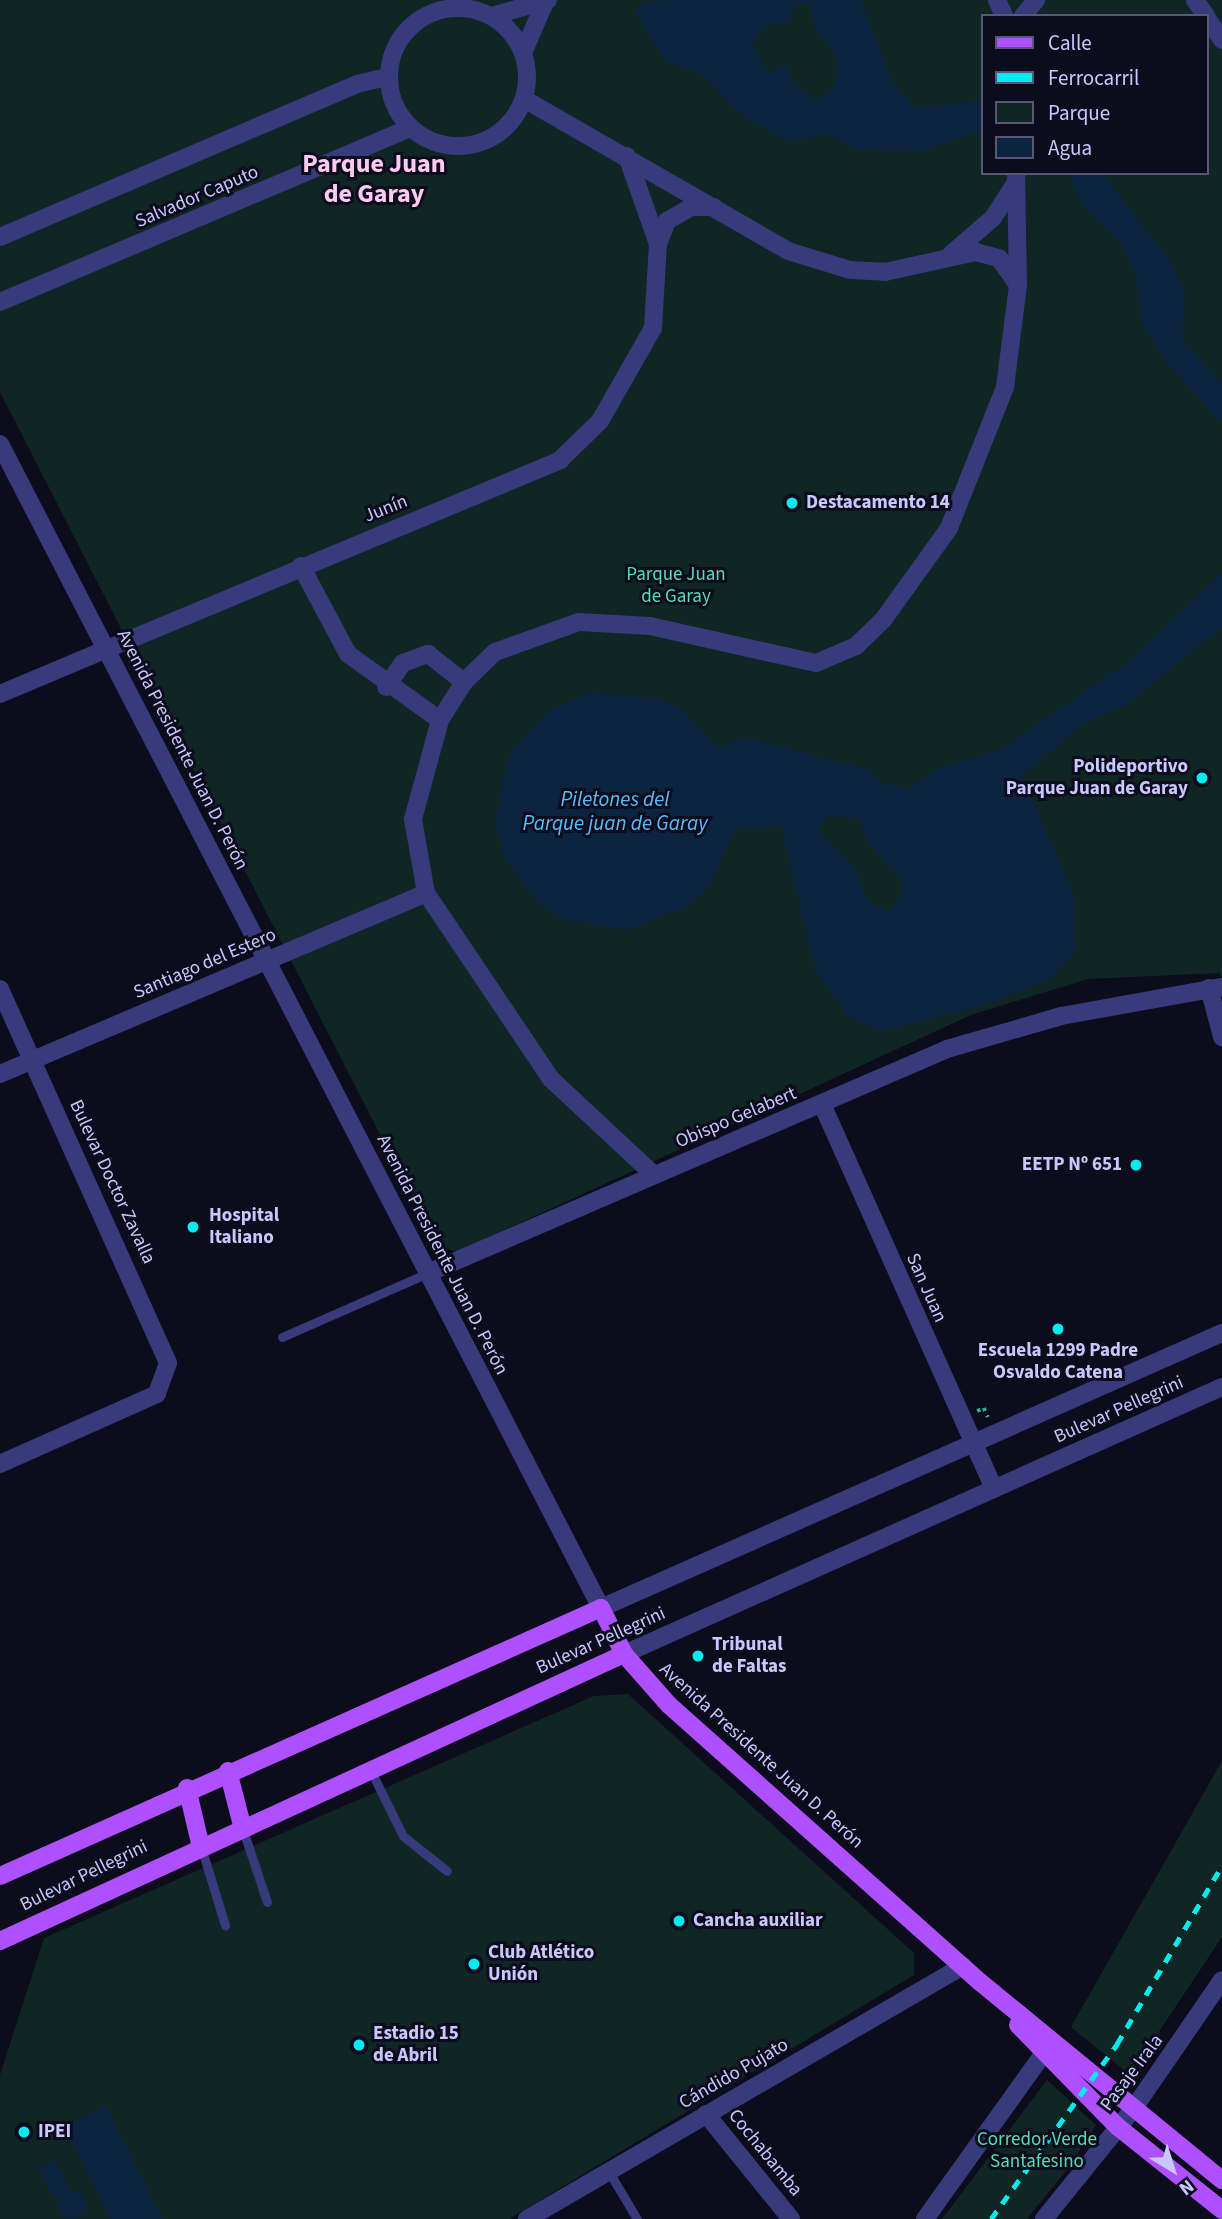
<!DOCTYPE html>
<html>
<head>
<meta charset="utf-8">
<style>
	body { margin:0 }
	#map { position:relative; width:1222px; height:2219px; overflow:hidden; background:#0d0c1d; font-family:"Source Sans 3",sans-serif }
	div>[style] { position:absolute }
	.green>* { inset:0; background:#0f2624 }
	.water>* { inset:0; background:#0c2440; transform-origin:0 0 }
	.round { border-radius:50% }
	.path>* { height:3.5px; margin-top:-1.75px; transform-origin:0; background:repeating-linear-gradient(90deg,#2ead9a 0 3.5px,transparent 0 8.5px) }
	.service>* { height:9px; margin:-4.5px; padding:0 4.5px; transform-origin:4.5px; border-radius:4.5px; background:#373a7b }
	.minor>* { height:18px; margin:-9px; padding:0 9px; transform-origin:9px; border-radius:9px; background:#373a7b }
	.minor>.ring { margin:-9px; padding:0; box-sizing:content-box; background:none; border:18px solid #373a7b; border-radius:50% }
	.tertiary>* { height:18px; margin:-9px; padding:0 9px; transform-origin:9px; border-radius:9px; background:#373a7b }
	.primary>* { height:18px; margin:-9px; padding:0 9px; transform-origin:9px; border-radius:9px; background:#ae50fd }
	.rail>* { height:5px; margin-top:-2.5px; transform-origin:0; background:repeating-linear-gradient(90deg,#02ecf0 0 10px,transparent 0 19px) }
	.dots>* { width:19px; height:19px; translate:-50% -50%; box-sizing:border-box; border:4px solid #0d0c1d; border-radius:50% }
	span { translate:-50% -50%; white-space:nowrap; text-align:center; line-height:1.15; -webkit-text-stroke:6px #0d0c1d; paint-order:stroke }
	.street-label { font-size:19px; color:#c9c8fe }
	.poi-label { font-size:19px; color:#c9c8fe; font-weight:700 }
	.left { translate:0 -50%; text-align:left }
	.right { translate:-100% -50%; text-align:right }
	.park-label { font-size:19px; color:#55ddb0 }
	.water-label { font-size:21px; color:#57befd; font-style:italic }
	.district-label { font-size:26px; color:#ffcaf0; font-weight:700 }
	.legend { position:absolute; left:981px; top:14px; width:228px; height:161px; box-sizing:border-box; background:#0d0c1d; border:2px solid #585777; margin:0; padding:9px 12px; list-style:none; font-size:21px; color:#c9c8fe }
	.legend li { display:flex; align-items:center; gap:14px; height:35px }
	.legend b { width:35px; border:2px solid #585777 }
	.north { position:absolute; left:1138px; top:2135px; width:70px; height:70px; -webkit-text-stroke:5px #0d0c1d; paint-order:stroke; rotate:142deg; font-size:19px; font-weight:700; line-height:28px; text-align:center; color:#c9c8fe }
	.north::after { content:''; display:block; margin:auto; width:24px; height:32px; background:#c9c8fe; clip-path:polygon(50% 0,100% 100%,50% 72%,0 100%) }
</style>
</head>
<body>
<div id="map">
	<div class="green">
		<i style="clip-path:polygon(evenodd,0 0,1222px 0,1222px 978px,1219px 973px,1088px 979px,971px 1015px,457px 1252px,437px 1246px,0 392px,0 0,982px 16px,1206px 16px,1206px 173px,982px 173px,982px 16px)"></i>
		<i style="clip-path:polygon(628px 1694px,914px 1953px,914px 1975px,509px 2219px,0 2219px,0 2075px,44px 1938px,594px 1696px)"></i>
		<i style="clip-path:polygon(1222px 1761px,1222px 1937px,1130px 2075px,1071px 2027px)"></i>
		<i style="clip-path:polygon(1047px 2080px,1096px 2125px,1069px 2167px,1027px 2219px,942px 2219px)"></i>
	</div>
	<div class="water">
		<i style="clip-path:polygon(evenodd,671px 0,861px 0,893px 83px,914px 107px,982px 101px,982px 130px,921px 152px,856px 149px,829px 134px,790px 142px,742px 116px,703px 76px,665px 61px,635px 12px,643px 3px,671px 0,809px 3px,815px 28px,837px 54px,836px 86px,816px 101px,794px 84px,785px 63px,769px 74px,752px 43px,769px 24px,788px 25px,795px 5px,809px 3px)"></i>
		<i style="clip-path:polygon(1069px 173px,1101px 173px,1172px 263px,1185px 296px,1182px 340px,1222px 384px,1222px 423px,1167px 363px,1142px 323px,1135px 273px,1121px 243px,1083px 206px)"></i>
		<i style="clip-path:polygon(evenodd,1222px 573px,1222px 627px,1125px 706px,1087px 721px,1021px 776px,1075px 896px,1075px 951px,1053px 978px,987px 1004px,879px 1032px,847px 1015px,815px 969px,781px 826px,734px 830px,710px 885px,688px 906px,626px 930px,562px 919px,537px 902px,504px 857px,495px 819px,510px 752px,552px 708px,591px 693px,660px 698px,685px 712px,718px 748px,744px 737px,869px 770px,881px 783px,909px 789px,942px 766px,999px 751px,1129px 661px,1222px 573px,828px 816px,859px 819px,866px 840px,902px 880px,902px 895px,889px 911px,867px 901px,856px 869px,818px 829px,828px 816px)"></i>
		<i style="clip-path:polygon(106px 2106px,163px 2219px,111px 2219px,65px 2127px)"></i>
		<i style="left:55px;top:2160px;width:33px;height:18px;rotate:63deg"></i>
		<i class="round" style="left:58px;top:2191px;width:28px;height:28px"></i>
	</div>
	<div class="path">
		<i style="left:977px;top:1411px;width:8px;rotate:-23deg"></i>
		<i style="left:984px;top:1408px;width:10px;rotate:66deg"></i>
	</div>
	<div class="service">
		<i style="left:282px;top:1337px;width:159px;rotate:-23.7deg"></i>
		<i style="left:370px;top:1769px;width:75px;rotate:63.8deg"></i>
		<i style="left:403px;top:1836px;width:56px;rotate:38.5deg"></i>
		<i style="left:242px;top:1827px;width:79px;rotate:71.6deg"></i>
		<i style="left:201px;top:1847px;width:82px;rotate:72.9deg"></i>
		<i style="left:609px;top:2172px;width:55px;rotate:59.2deg"></i>
	</div>
	<div class="minor">
		<i style="left:997px;top:0;width:17px;rotate:66deg"></i>
		<i style="left:1195px;top:0;width:19px;rotate:55deg"></i>
		<i class="ring" style="left:389px;top:8px;width:120px;height:120px"></i>
		<i style="left:492px;top:16px;width:58px;rotate:-15.9deg"></i>
		<i style="left:1023px;top:16px;width:21px;rotate:-51deg"></i>
		<i style="left:1206px;top:17px;width:28px;rotate:55deg"></i>
		<i style="left:523px;top:53px;width:56px;rotate:-66.7deg"></i>
		<i style="left:524px;top:99px;width:305px;rotate:29.9deg"></i>
		<i style="left:788px;top:251px;width:65px;rotate:17deg"></i>
		<i style="left:850px;top:270px;width:35px;rotate:3deg"></i>
		<i style="left:885px;top:272px;width:93px;rotate:-12.4deg"></i>
		<i style="left:976px;top:252px;width:24px;rotate:15deg"></i>
		<i style="left:999px;top:258px;width:33px;rotate:55deg"></i>
		<i style="left:627px;top:156px;width:93px;rotate:70.6deg"></i>
		<i style="left:0;top:237px;width:388px;rotate:-23.2deg"></i>
		<i style="left:357px;top:84px;width:32px;rotate:-13deg"></i>
		<i style="left:951px;top:254px;width:55px;rotate:-40.6deg"></i>
		<i style="left:993px;top:218px;width:43px;rotate:-57.4deg"></i>
		<i style="left:0;top:302px;width:445px;rotate:-23deg"></i>
		<i style="left:301px;top:566px;width:100px;rotate:61.9deg"></i>
		<i style="left:348px;top:654px;width:113px;rotate:35.7deg"></i>
		<i style="left:107px;top:649px;width:491px;rotate:-22.6deg"></i>
		<i style="left:560px;top:460px;width:56px;rotate:-44.3deg"></i>
		<i style="left:600px;top:421px;width:107px;rotate:-60.3deg"></i>
		<i style="left:653px;top:328px;width:84px;rotate:-86.6deg"></i>
		<i style="left:658px;top:244px;width:25px;rotate:-69deg"></i>
		<i style="left:667px;top:221px;width:28px;rotate:-30deg"></i>
		<i style="left:691px;top:207px;width:23px"></i>
		<i style="left:386px;top:687px;width:29px;rotate:-55deg"></i>
		<i style="left:403px;top:663px;width:27px;rotate:-20deg"></i>
		<i style="left:428px;top:654px;width:46px;rotate:37.9deg"></i>
		<i style="left:1209px;top:988px;width:51px;rotate:75.1deg"></i>
		<i style="left:0;top:989px;width:410px;rotate:65.8deg"></i>
		<i style="left:168px;top:1363px;width:33px;rotate:110deg"></i>
		<i style="left:157px;top:1394px;width:172px;rotate:156deg"></i>
		<i style="left:0;top:1074px;width:463px;rotate:-23deg"></i>
		<i style="left:822px;top:1104px;width:421px;rotate:65.9deg"></i>
		<i style="left:654px;top:1175px;width:141px;rotate:-137deg"></i>
		<i style="left:551px;top:1079px;width:224px;rotate:-123.9deg"></i>
		<i style="left:426px;top:893px;width:75px;rotate:-100deg"></i>
		<i style="left:413px;top:819px;width:103px;rotate:-74.7deg"></i>
		<i style="left:440px;top:720px;width:45px;rotate:-57.7deg"></i>
		<i style="left:464px;top:682px;width:43px;rotate:-44.1deg"></i>
		<i style="left:495px;top:652px;width:89px;rotate:-19.7deg"></i>
		<i style="left:579px;top:622px;width:71px;rotate:3.2deg"></i>
		<i style="left:650px;top:626px;width:170px;rotate:12.6deg"></i>
		<i style="left:816px;top:663px;width:43px;rotate:-23deg"></i>
		<i style="left:856px;top:646px;width:37px;rotate:-44deg"></i>
		<i style="left:883px;top:620px;width:113px;rotate:-54.3deg"></i>
		<i style="left:949px;top:528px;width:152px;rotate:-68.3deg"></i>
		<i style="left:1005px;top:387px;width:103px;rotate:-82.7deg"></i>
		<i style="left:1018px;top:285px;width:112px;rotate:-91deg"></i>
		<i style="left:428px;top:1273px;width:565px;rotate:-23.34deg"></i>
		<i style="left:947px;top:1049px;width:119px;rotate:-16.1deg"></i>
		<i style="left:1061px;top:1016px;width:164px;rotate:-10.2deg"></i>
		<i style="left:706px;top:2114px;width:135px;rotate:51deg"></i>
		<i style="left:527px;top:2219px;width:504px;rotate:-30.13deg"></i>
		<i style="left:925px;top:2219px;width:204px;rotate:-54.4deg"></i>
		<i style="left:1044px;top:2219px;width:143px;rotate:-51deg"></i>
		<i style="left:1134px;top:2108px;width:155px;rotate:-55.5deg"></i>
	</div>
	<div class="tertiary">
		<i style="left:0;top:444px;width:1310px;rotate:62.69deg"></i>
		<i style="left:601px;top:1608px;width:679px;rotate:-23.89deg"></i>
		<i style="left:0;top:694px;width:116px;rotate:-22.8deg"></i>
		<i style="left:624px;top:1654px;width:655px;rotate:-24.06deg"></i>
	</div>
	<div class="primary">
		<i style="left:228px;top:1771px;width:56px;rotate:75.5deg"></i>
		<i style="left:187px;top:1788px;width:57px;rotate:76.7deg"></i>
		<i style="left:0;top:1876px;width:658px;rotate:-24.03deg"></i>
		<i style="left:601px;top:1608px;width:51px;rotate:63.4deg"></i>
		<i style="left:624px;top:1654px;width:68px;rotate:48.6deg"></i>
		<i style="left:669px;top:1705px;width:416px;rotate:41.7deg"></i>
		<i style="left:980px;top:1982px;width:313px;rotate:39.3deg"></i>
		<i style="left:0;top:1941px;width:687px;rotate:-24.7deg"></i>
		<i style="left:1018px;top:2025px;width:143px;rotate:45.6deg"></i>
		<i style="left:1118px;top:2127px;width:133px;rotate:38.6deg"></i>
	</div>
	<div class="rail">
		<i style="left:991px;top:2219px;width:216px;rotate:-54.2deg"></i>
		<i style="left:1117px;top:2044px;width:207px;rotate:-59.5deg"></i>
	</div>
	<div class="dots">
		<i style="left:792px;top:503px;background:#02ecf0"></i>
		<i style="left:1202px;top:778px;background:#02ecf0"></i>
		<i style="left:1136px;top:1165px;background:#02ecf0"></i>
		<i style="left:193px;top:1227px;background:#02ecf0"></i>
		<i style="left:1058px;top:1329px;background:#02ecf0"></i>
		<i style="left:698px;top:1656px;background:#02ecf0"></i>
		<i style="left:679px;top:1921px;background:#02ecf0"></i>
		<i style="left:474px;top:1964px;background:#02ecf0"></i>
		<i style="left:359px;top:2045px;background:#02ecf0"></i>
		<i style="left:24px;top:2132px;background:#02ecf0"></i>
	</div>
	<div class="street-label">
		<span style="left:197px;top:197px;rotate:-23deg">Salvador Caputo</span>
		<span style="left:386px;top:509px;rotate:-22deg">Junín</span>
		<span style="left:182px;top:750px;rotate:63deg">Avenida Presidente Juan D. Perón</span>
		<span style="left:205px;top:964px;rotate:-23deg">Santiago del Estero</span>
		<span style="left:736px;top:1118px;rotate:-23deg">Obispo Gelabert</span>
		<span style="left:112px;top:1182px;rotate:65deg">Bulevar Doctor Zavalla</span>
		<span style="left:442px;top:1255px;rotate:63deg">Avenida Presidente Juan D. Perón</span>
		<span style="left:926px;top:1288px;rotate:66deg">San Juan</span>
		<span style="left:1119px;top:1410px;rotate:-24deg">Bulevar Pellegrini</span>
		<span style="left:601px;top:1641px;rotate:-24deg">Bulevar Pellegrini</span>
		<span style="left:761px;top:1756px;rotate:42deg">Avenida Presidente Juan D. Perón</span>
		<span style="left:84px;top:1876px;rotate:-26deg">Bulevar Pellegrini</span>
		<span style="left:1132px;top:2073px;rotate:-53deg">Pasaje Irala</span>
		<span style="left:734px;top:2074px;rotate:-30deg">Cándido Pujato</span>
		<span style="left:765px;top:2153px;rotate:51deg">Cochabamba</span>
	</div>
	<div class="poi-label">
		<span class="left" style="left:806px;top:503px">Destacamento 14</span>
		<span class="right" style="left:1188px;top:778px">Polideportivo<br>Parque Juan de Garay</span>
		<span class="right" style="left:1122px;top:1165px">EETP Nº 651</span>
		<span class="left" style="left:209px;top:1227px">Hospital<br>Italiano</span>
		<span style="left:1058px;top:1362px">Escuela 1299 Padre<br>Osvaldo Catena</span>
		<span class="left" style="left:712px;top:1656px">Tribunal<br>de Faltas</span>
		<span class="left" style="left:693px;top:1921px">Cancha auxiliar</span>
		<span class="left" style="left:488px;top:1964px">Club Atlético<br>Unión</span>
		<span class="left" style="left:373px;top:2045px">Estadio 15<br>de Abril</span>
		<span class="left" style="left:38px;top:2132px">IPEI</span>
	</div>
	<div class="park-label">
		<span style="left:676px;top:586px">Parque Juan<br>de Garay</span>
		<span style="left:1037px;top:2151px">Corredor Verde<br>Santafesino</span>
	</div>
	<div class="water-label">
		<span style="left:615px;top:811px">Piletones del<br>Parque juan de Garay</span>
	</div>
	<div class="district-label">
		<span style="left:374px;top:179px">Parque Juan<br>de Garay</span>
	</div>
	<ul class="legend">
	<li><b style="height:9px;background:#ae50fd"></b>Calle</li>
	<li><b style="height:9px;background:#02ecf0"></b>Ferrocarril</li>
	<li><b style="height:19px;background:#0f2624"></b>Parque</li>
	<li><b style="height:19px;background:#0c2440"></b>Agua</li>
	</ul>
	<div class="north">N</div>
</div>
</body>
</html>
